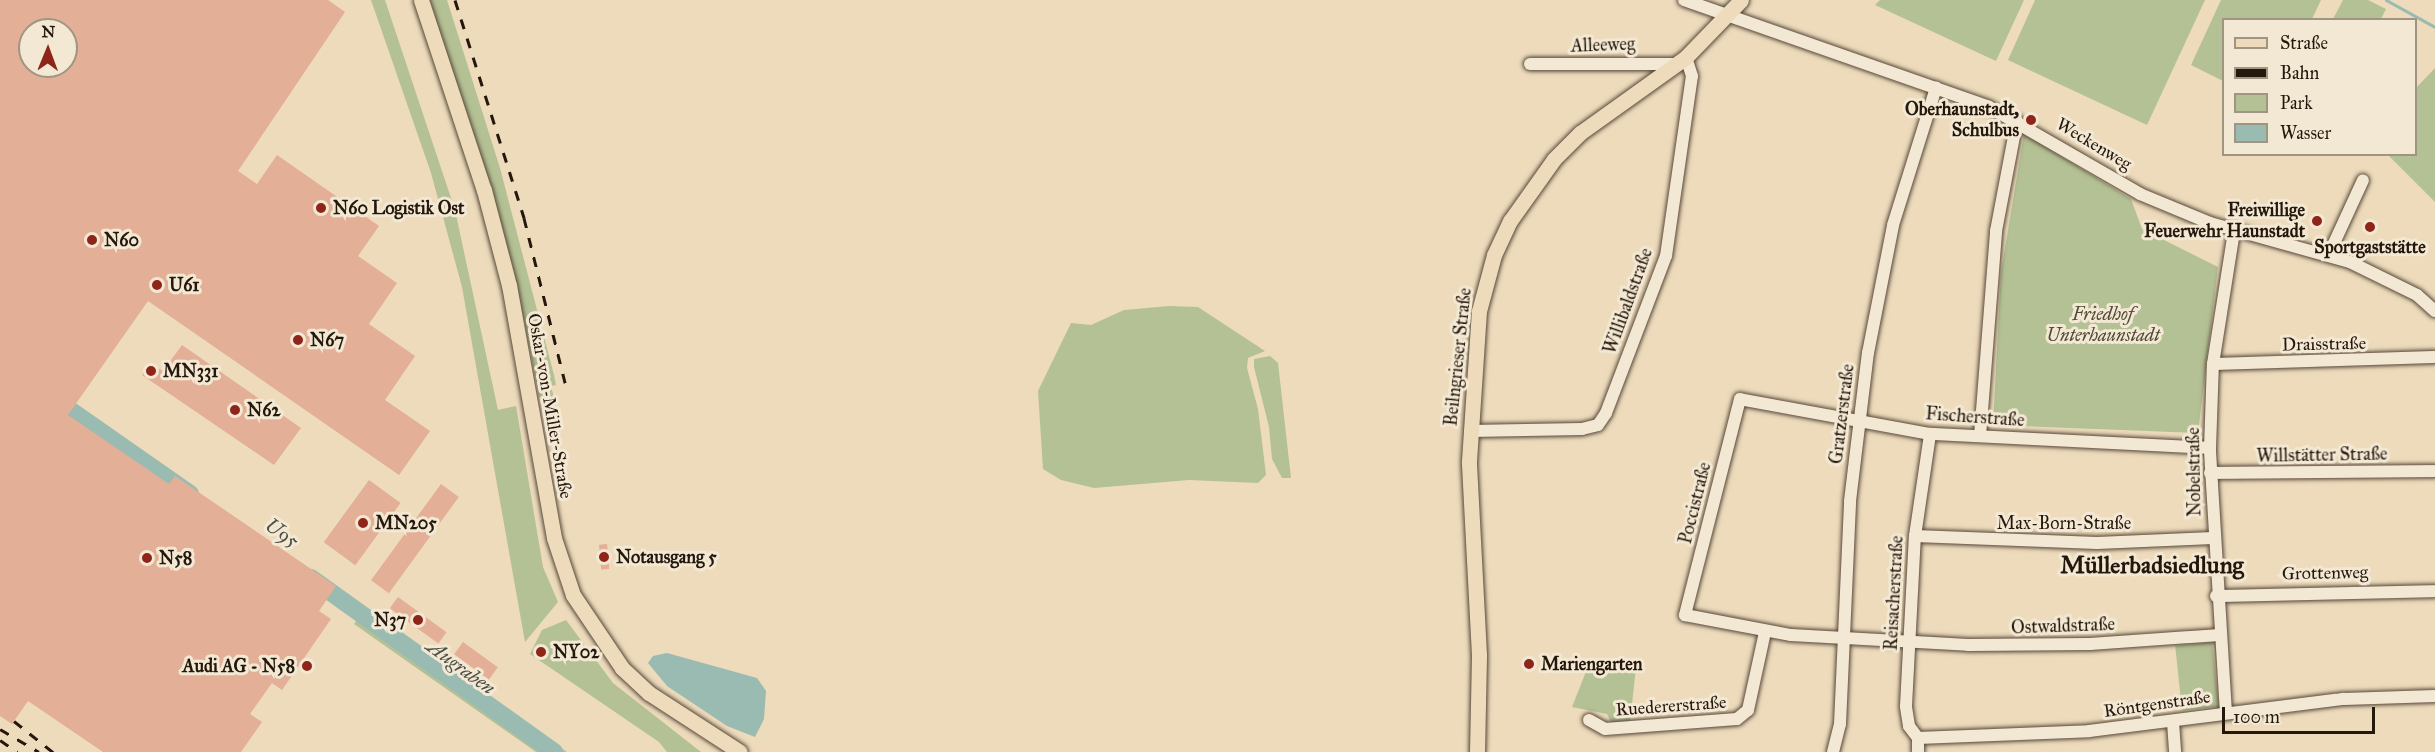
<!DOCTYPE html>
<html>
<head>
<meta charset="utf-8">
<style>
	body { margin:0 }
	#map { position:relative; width:2435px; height:752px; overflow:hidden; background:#eddbbc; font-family:"IM FELL Great Primer",serif }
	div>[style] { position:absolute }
	.green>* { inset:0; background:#b4c194; transform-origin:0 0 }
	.water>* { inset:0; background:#99bbb1 }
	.stream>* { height:3px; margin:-1.5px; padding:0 1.5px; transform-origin:1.5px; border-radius:1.5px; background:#99bbb1 }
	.river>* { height:18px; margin:-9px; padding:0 9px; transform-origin:9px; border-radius:9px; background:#99bbb1 }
	.building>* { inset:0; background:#e3af96; transform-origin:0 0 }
	.roads { filter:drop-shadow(0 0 2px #564838) drop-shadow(0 0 2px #564838) }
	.minor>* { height:12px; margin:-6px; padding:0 6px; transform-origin:6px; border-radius:6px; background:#f3e8d3 }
	.major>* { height:15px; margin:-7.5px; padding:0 7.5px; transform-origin:7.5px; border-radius:7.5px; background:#eddbbc }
	.rail>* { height:3px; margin-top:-1.5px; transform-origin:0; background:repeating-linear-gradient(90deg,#24170c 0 10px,transparent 0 20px) }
	.dots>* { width:16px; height:16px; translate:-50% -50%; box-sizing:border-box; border:3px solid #f3e8d3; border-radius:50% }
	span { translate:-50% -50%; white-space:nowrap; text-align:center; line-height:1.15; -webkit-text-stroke:6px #f3e8d3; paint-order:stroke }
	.street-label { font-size:18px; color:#24170c }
	.poi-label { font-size:18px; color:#24170c; font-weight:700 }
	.right { translate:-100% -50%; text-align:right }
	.left { translate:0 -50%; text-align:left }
	.park-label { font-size:18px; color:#4f4a35; font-style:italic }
	.water-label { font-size:20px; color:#4d5046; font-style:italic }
	.district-label { font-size:24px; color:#24170c; font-weight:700 }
	.legend { position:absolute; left:2222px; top:18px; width:195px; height:138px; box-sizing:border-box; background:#f3e8d3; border:2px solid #a09483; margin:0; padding:8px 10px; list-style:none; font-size:18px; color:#24170c }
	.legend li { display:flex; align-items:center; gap:12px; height:30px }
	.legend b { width:30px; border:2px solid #a09483 }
	.north { position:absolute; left:18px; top:18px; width:60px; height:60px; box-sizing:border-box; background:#f3e8d3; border:2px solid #a09483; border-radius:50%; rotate:1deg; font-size:16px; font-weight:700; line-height:24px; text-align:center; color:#24170c }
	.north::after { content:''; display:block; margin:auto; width:21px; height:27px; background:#8f2418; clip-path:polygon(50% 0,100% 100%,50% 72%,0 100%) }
	.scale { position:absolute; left:2222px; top:707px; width:153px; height:27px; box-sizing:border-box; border:3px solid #24170c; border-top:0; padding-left:8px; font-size:18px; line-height:21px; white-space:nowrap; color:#24170c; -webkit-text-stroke:4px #f3e8d3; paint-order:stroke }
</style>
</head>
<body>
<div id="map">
	<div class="green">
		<i style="clip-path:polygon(371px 0,385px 0,455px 210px,498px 410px,516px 406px,543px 567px,558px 602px,525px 642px,462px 287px,431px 173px)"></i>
		<i style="clip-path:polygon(430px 0,447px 0,500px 168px,554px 375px,556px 385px,551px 386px,556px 406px,539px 396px,514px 271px)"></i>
		<i style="clip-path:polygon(1880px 0,2024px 0,1996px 61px,1875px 5px)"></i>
		<i style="clip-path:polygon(2035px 0,2205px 0,2147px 125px,2008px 60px)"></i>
		<i style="clip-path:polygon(2221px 0,2321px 0,2312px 19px,2224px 20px,2223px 81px,2191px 65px)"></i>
		<i style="clip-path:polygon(2343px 0,2368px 0,2386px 9px,2381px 19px,2333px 19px)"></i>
		<i style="clip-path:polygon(2435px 68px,2435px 202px,2388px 155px,2416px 154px,2416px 88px)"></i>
		<i style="clip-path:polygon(2024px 134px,2131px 199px,2142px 229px,2218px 267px,2198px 433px,1993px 425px,2001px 272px)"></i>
		<i style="clip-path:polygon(1169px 306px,1198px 307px,1265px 351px,1248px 358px,1247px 368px,1258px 409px,1266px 475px,1258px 483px,1189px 480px,1094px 488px,1061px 480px,1043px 469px,1038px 391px,1071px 323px,1091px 325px,1124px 310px)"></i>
		<i style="clip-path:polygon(1270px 356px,1278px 363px,1291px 478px,1282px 478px,1272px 459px,1269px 427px,1254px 367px,1254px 359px)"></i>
		<i style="clip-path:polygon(357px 603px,567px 752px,536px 752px,354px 624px,359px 617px,351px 611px)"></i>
		<i style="clip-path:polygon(566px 620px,613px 683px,701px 752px,667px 752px,659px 742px,530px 654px,542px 630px)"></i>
		<i style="left:2212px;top:642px;width:65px;height:37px;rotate:84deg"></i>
		<i style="clip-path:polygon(1589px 664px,1636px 667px,1630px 722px,1611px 722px,1607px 714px,1572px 707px)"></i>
	</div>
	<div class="water">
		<i style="clip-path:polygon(667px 653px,757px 678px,766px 691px,764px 719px,755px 737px,727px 726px,667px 686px,648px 663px,653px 656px)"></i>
	</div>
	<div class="stream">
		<i style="left:2386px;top:0;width:56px;rotate:28.9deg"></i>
		<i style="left:351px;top:606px;width:250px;rotate:35.7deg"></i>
	</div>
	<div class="river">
		<i style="left:51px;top:402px;width:9px;rotate:6deg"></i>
		<i style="left:60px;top:403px;width:159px;rotate:35deg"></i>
		<i style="left:311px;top:578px;width:299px;rotate:35.6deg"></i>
	</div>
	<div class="building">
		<i style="clip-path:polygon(evenodd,0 0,328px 0,345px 12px,238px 171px,257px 184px,277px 155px,379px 226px,358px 256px,397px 283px,369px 324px,415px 356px,385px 400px,430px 431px,399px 475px,148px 301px,68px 415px,169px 484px,175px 476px,336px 586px,319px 611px,331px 619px,282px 690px,272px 683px,250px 714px,262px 722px,241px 752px,103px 752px,28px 701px,12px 724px,0 716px,0 0,30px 30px,66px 30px,66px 66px,30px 66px,30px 30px)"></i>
		<i style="clip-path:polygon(182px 345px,301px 428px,274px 465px,142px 375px,150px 363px,163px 371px)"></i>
		<i style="left:369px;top:480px;width:39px;height:77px;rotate:36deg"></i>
		<i style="left:441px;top:484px;width:22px;height:119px;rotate:36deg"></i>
		<i style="left:607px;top:544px;width:25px;height:8px;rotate:85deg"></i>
		<i style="left:398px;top:597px;width:60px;height:14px;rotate:36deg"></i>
		<i style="left:463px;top:642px;width:43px;height:15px;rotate:36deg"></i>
	</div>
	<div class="roads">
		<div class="minor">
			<i style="left:1684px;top:0;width:323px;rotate:19.3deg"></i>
			<i style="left:1989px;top:107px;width:174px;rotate:29.9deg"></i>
			<i style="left:2140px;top:194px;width:76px;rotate:22.5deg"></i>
			<i style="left:2210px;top:223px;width:145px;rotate:15.6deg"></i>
			<i style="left:2350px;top:262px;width:75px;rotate:26.2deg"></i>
			<i style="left:2417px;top:295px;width:24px;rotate:42deg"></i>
			<i style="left:1530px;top:64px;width:147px"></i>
			<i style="left:2329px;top:254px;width:81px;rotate:-65.3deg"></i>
			<i style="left:2213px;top:364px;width:222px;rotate:-1.8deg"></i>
			<i style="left:1470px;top:431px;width:112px;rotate:-1deg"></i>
			<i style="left:1582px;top:429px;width:16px;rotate:-14deg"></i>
			<i style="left:1598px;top:425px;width:14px;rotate:-56deg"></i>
			<i style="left:1606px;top:413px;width:168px;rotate:-69.1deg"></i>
			<i style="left:1666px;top:256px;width:182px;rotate:-81.8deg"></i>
			<i style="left:1692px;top:76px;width:20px;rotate:-108deg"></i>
			<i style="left:1980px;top:436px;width:206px;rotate:-85.5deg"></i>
			<i style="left:1996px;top:231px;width:112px;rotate:-79.2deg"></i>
			<i style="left:2210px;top:448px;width:280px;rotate:-177.1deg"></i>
			<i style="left:1930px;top:434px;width:193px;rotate:-169.6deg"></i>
			<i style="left:1740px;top:399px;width:223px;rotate:104.3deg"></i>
			<i style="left:1685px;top:615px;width:108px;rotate:10.7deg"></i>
			<i style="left:1791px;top:635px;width:177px;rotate:3.2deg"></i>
			<i style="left:1968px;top:645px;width:122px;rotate:-0.5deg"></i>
			<i style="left:2090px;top:644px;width:130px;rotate:-4deg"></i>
			<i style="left:2210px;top:473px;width:225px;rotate:-0.5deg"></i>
			<i style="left:1915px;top:536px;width:182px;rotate:2.2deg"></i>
			<i style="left:2097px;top:543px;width:116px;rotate:-2.5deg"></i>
			<i style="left:2216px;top:596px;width:219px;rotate:-1.3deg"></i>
			<i style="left:2226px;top:713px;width:265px;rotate:-93.5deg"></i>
			<i style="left:2210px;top:448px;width:84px;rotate:-88deg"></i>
			<i style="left:2213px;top:364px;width:135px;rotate:-81deg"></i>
			<i style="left:1589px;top:720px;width:18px;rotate:29deg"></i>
			<i style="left:1605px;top:729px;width:132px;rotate:-4.3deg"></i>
			<i style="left:1737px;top:719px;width:14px;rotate:-39deg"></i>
			<i style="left:1748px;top:710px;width:80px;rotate:-77.7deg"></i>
			<i style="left:2173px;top:722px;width:30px;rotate:86deg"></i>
			<i style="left:1918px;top:738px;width:171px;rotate:-2.3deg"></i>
			<i style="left:2089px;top:731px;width:257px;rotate:-7.2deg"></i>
			<i style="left:2344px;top:699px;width:91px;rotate:-1.9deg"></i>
			<i style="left:1833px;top:752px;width:29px;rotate:-76deg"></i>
			<i style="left:1840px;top:724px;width:223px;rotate:-87.4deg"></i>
			<i style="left:1850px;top:501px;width:149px;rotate:-83.1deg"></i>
			<i style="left:1868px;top:353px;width:130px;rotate:-78.9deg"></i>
			<i style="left:1893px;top:225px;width:144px;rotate:-72.6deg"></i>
			<i style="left:1918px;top:752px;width:14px;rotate:-90deg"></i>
			<i style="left:1918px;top:738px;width:15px;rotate:-127deg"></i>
			<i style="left:1909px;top:726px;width:20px;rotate:-99deg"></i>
			<i style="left:1906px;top:706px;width:170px;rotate:-87deg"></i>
			<i style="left:1915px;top:536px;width:103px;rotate:-81.6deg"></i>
		</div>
		<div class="major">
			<i style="left:421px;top:0;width:200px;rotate:71.7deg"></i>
			<i style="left:484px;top:190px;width:98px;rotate:75.3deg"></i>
			<i style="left:509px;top:285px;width:257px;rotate:79.9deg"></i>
			<i style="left:554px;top:538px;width:60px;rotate:71.6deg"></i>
			<i style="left:573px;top:595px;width:88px;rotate:56.1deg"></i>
			<i style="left:622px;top:668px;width:37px;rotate:43deg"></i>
			<i style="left:649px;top:693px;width:108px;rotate:33deg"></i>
			<i style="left:1477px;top:752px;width:97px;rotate:-88.8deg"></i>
			<i style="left:1479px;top:655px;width:194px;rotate:-93deg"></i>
			<i style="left:1469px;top:461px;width:150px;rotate:-86.2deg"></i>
			<i style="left:1479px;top:311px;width:58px;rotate:-75deg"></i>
			<i style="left:1494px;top:255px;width:38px;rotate:-65deg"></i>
			<i style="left:1510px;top:221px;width:76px;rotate:-54.6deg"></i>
			<i style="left:1554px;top:159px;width:37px;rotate:-45deg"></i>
			<i style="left:1580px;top:133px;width:130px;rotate:-35.6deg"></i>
			<i style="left:1686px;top:57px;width:79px;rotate:-46deg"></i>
		</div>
	</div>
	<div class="rail">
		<i style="left:455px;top:0;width:229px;rotate:72.4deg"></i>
		<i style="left:524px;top:218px;width:170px;rotate:76deg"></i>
		<i style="left:14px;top:721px;width:50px;rotate:38.5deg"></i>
		<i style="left:0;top:729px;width:45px;rotate:30.5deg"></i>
		<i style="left:0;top:740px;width:21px;rotate:35deg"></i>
	</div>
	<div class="dots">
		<i style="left:2031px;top:120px;background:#8f2418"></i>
		<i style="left:321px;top:208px;background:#8f2418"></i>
		<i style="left:2317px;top:221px;background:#8f2418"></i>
		<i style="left:2370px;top:227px;background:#8f2418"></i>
		<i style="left:92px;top:240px;background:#8f2418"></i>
		<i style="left:157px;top:285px;background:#8f2418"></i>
		<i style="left:298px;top:340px;background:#8f2418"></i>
		<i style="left:151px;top:371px;background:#8f2418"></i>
		<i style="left:235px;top:410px;background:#8f2418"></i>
		<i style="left:363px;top:523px;background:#8f2418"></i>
		<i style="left:604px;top:557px;background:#8f2418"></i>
		<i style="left:147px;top:558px;background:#8f2418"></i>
		<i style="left:418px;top:620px;background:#8f2418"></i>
		<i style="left:541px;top:652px;background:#8f2418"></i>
		<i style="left:1529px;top:664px;background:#8f2418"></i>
		<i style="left:307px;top:666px;background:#8f2418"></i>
	</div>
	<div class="street-label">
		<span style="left:1603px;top:45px;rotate:-2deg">Alleeweg</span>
		<span style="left:2094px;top:144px;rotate:31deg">Weckenweg</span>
		<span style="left:1628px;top:301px;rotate:-70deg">Willibaldstraße</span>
		<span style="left:2324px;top:344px;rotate:-1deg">Draisstraße</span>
		<span style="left:1458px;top:357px;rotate:-84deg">Beilngrieser Straße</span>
		<span style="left:550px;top:406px;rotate:80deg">Oskar-von-Miller-Straße</span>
		<span style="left:1842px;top:414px;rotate:-83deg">Gratzerstraße</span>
		<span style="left:1975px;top:417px;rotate:4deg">Fischerstraße</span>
		<span style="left:2322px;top:455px;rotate:-1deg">Willstätter Straße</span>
		<span style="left:2194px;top:472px;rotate:-91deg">Nobelstraße</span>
		<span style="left:1695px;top:503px;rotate:-76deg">Poccistraße</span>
		<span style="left:2064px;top:523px">Max-Born-Straße</span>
		<span style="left:2325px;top:573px;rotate:-1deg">Grottenweg</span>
		<span style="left:1894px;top:593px;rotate:-87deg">Reisacherstraße</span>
		<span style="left:2063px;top:626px;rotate:-2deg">Ostwaldstraße</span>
		<span style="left:2157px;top:704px;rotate:-8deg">Röntgenstraße</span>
		<span style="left:1671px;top:706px;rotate:-4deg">Ruedererstraße</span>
	</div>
	<div class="poi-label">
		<span class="right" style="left:2019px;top:120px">Oberhaunstadt,<br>Schulbus</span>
		<span class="left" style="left:333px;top:208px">N60 Logistik Ost</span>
		<span class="right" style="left:2305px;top:221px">Freiwillige<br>Feuerwehr Haunstadt</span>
		<span class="left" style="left:104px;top:240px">N60</span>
		<span style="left:2370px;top:247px">Sportgaststätte</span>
		<span class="left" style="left:169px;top:285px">U61</span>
		<span class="left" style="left:310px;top:340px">N67</span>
		<span class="left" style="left:163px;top:371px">MN331</span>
		<span class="left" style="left:247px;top:410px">N62</span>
		<span class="left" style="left:375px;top:523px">MN205</span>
		<span class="left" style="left:616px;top:557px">Notausgang 5</span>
		<span class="left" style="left:159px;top:558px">N58</span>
		<span class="right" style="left:406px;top:620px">N37</span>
		<span class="left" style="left:553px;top:652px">NY02</span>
		<span class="left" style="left:1541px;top:664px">Mariengarten</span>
		<span class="right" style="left:295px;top:666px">Audi AG - N58</span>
	</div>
	<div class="park-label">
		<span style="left:2103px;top:325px">Friedhof<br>Unterhaunstadt</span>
	</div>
	<div class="water-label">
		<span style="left:282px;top:533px;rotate:35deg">U95</span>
		<span style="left:461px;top:667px;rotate:36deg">Augraben</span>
	</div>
	<div class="district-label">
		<span style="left:2152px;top:566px">Müllerbadsiedlung</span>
	</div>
	<ul class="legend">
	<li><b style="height:8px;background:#eddbbc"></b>Straße</li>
	<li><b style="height:8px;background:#24170c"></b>Bahn</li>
	<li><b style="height:16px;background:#b4c194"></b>Park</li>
	<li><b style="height:16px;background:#99bbb1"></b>Wasser</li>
	</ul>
	<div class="north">N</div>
	<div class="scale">100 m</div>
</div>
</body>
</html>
